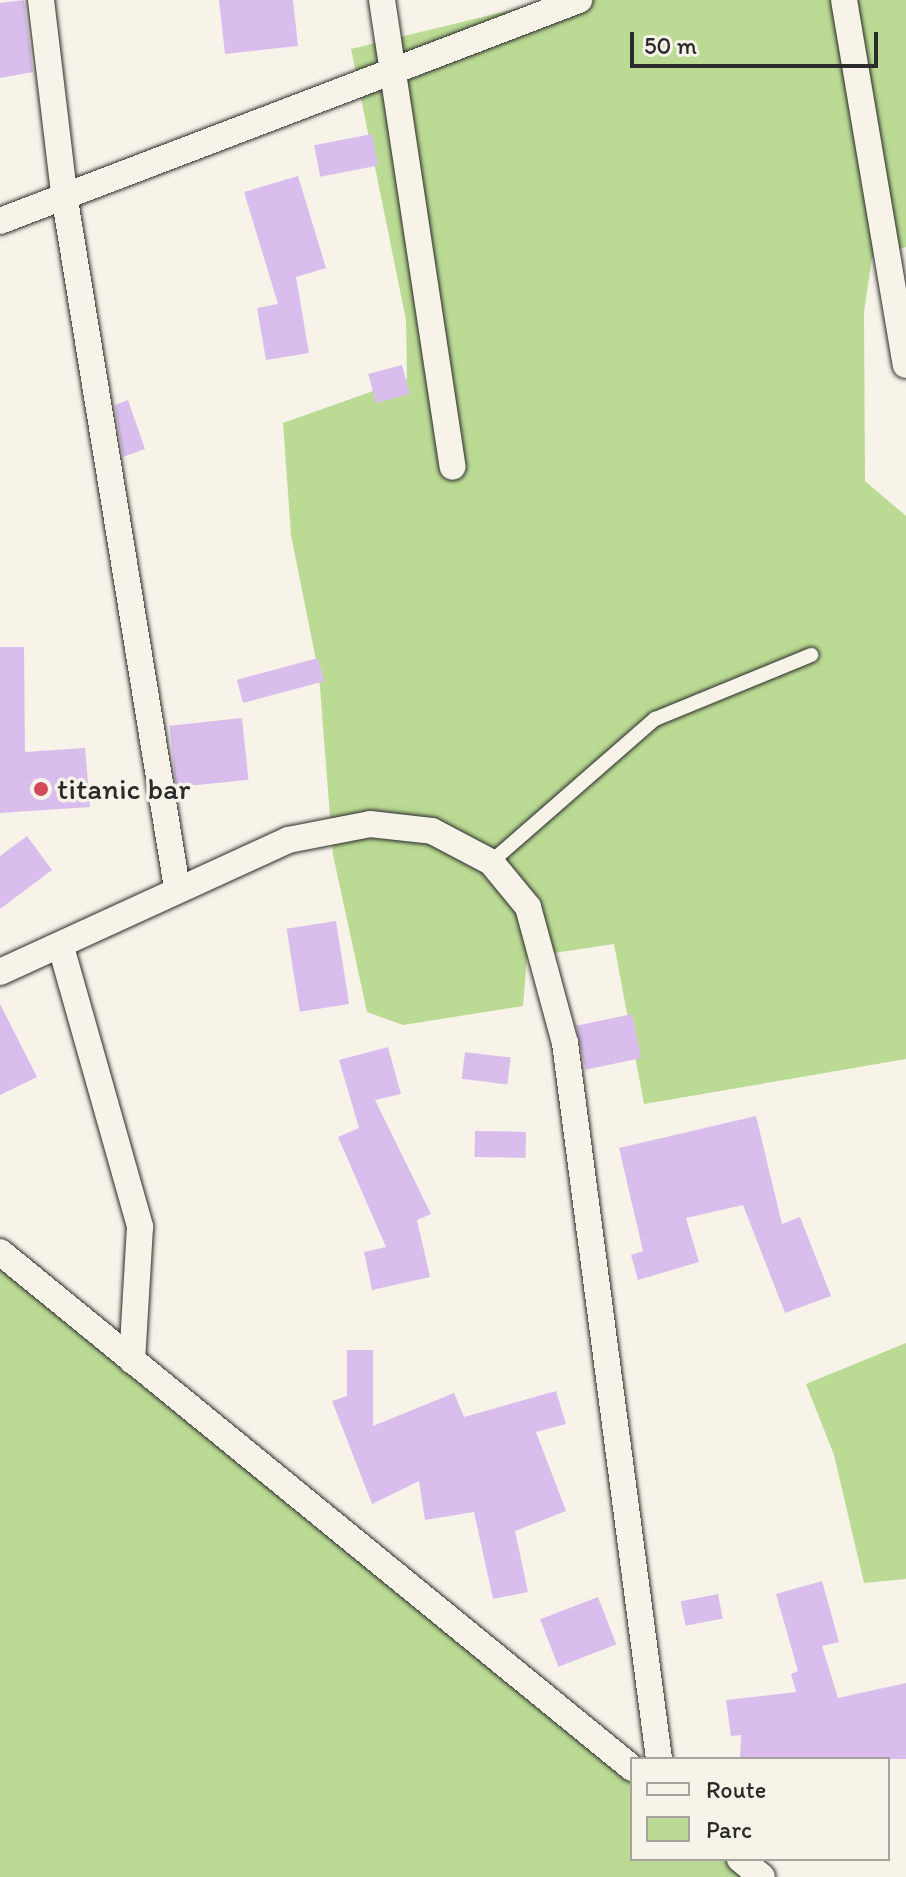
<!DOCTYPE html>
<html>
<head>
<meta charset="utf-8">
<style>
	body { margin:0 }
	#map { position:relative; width:906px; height:1877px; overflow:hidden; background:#f7f3e8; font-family:Itim,sans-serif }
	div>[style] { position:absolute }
	.green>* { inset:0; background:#bbdb94 }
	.building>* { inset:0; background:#d9beed; transform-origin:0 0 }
	.roads { filter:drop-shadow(0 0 2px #2b2b2b) drop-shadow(0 0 2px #2b2b2b) }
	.lane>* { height:14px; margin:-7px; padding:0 7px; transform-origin:7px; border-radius:7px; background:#f7f3e8 }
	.street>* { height:26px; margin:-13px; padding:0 13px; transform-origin:13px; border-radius:13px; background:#f7f3e8 }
	.dots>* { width:22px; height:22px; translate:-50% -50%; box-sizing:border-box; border:4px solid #f7f3e8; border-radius:50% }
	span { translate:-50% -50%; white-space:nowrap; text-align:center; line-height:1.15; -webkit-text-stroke:7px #f7f3e8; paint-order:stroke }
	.poi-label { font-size:30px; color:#2b2b2b }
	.left { translate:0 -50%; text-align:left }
	.legend { position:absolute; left:630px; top:1757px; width:260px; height:104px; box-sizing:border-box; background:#f7f3e8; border:2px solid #a5a39c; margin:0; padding:10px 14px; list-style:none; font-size:24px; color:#2b2b2b }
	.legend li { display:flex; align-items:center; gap:16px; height:40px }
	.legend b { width:40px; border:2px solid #a5a39c }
	.scale { position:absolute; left:630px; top:32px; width:248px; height:36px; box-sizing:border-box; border:4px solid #2b2b2b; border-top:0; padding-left:10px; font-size:24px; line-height:28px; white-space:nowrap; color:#2b2b2b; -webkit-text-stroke:6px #f7f3e8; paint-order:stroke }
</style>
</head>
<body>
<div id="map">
	<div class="green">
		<i style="clip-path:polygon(552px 0,906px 0,906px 247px,872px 258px,864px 312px,865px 481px,906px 516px,906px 1059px,644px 1104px,614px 944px,527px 957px,523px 1006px,403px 1025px,367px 1012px,333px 855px,319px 675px,291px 535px,283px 423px,407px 379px,406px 320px,351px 49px)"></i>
		<i style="clip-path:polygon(0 1263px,632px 1774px,632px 1859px,748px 1859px,772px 1877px,0 1877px)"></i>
		<i style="clip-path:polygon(906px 1343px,906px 1579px,864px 1583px,834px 1455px,806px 1384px)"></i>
	</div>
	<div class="building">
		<i style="clip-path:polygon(24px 0,33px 72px,0 78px,0 3px)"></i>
		<i style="clip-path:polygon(219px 0,293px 0,298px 46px,225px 54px)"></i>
		<i style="left:372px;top:134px;width:32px;height:59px;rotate:79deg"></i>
		<i style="clip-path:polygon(298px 176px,326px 268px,296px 277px,309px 353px,266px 360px,257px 308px,278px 304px,244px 192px)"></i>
		<i style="left:402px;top:365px;width:30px;height:35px;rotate:75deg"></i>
		<i style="clip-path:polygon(128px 400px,145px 449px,123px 457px,115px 405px)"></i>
		<i style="clip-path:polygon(0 647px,24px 647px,25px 752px,85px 748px,90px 807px,0 813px)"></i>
		<i style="left:318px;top:658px;width:24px;height:84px;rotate:75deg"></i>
		<i style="left:242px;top:718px;width:62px;height:73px;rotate:84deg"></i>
		<i style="clip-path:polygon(27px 836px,52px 870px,0 909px,0 856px)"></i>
		<i style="left:336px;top:921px;width:84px;height:50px;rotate:81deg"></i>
		<i style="clip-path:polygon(0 1004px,37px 1077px,0 1095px)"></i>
		<i style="left:632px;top:1014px;width:45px;height:57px;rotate:78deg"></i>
		<i style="clip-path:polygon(388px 1047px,401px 1094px,375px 1100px,431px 1214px,417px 1220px,430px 1277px,372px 1290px,364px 1252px,386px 1247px,338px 1137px,359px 1128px,339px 1060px)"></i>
		<i style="left:465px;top:1052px;width:46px;height:27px;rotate:7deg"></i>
		<i style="clip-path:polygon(756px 1116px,782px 1224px,800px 1217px,831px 1296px,785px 1313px,743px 1205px,686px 1218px,699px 1262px,638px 1280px,631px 1255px,643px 1251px,619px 1148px)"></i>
		<i style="left:475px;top:1131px;width:51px;height:26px;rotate:1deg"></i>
		<i style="clip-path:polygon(347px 1350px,373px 1350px,373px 1426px,454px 1393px,464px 1417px,556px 1391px,566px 1424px,536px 1432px,566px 1511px,515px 1531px,528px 1592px,493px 1599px,474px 1512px,425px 1520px,419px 1481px,372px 1504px,332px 1401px,347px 1396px)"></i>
		<i style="clip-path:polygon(822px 1581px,839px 1642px,822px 1646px,838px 1698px,906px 1683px,906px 1759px,740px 1759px,741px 1735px,731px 1736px,726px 1700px,796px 1692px,791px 1674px,798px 1671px,776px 1594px)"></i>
		<i style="left:718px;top:1594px;width:25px;height:38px;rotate:79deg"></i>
		<i style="left:598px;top:1597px;width:51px;height:62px;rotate:69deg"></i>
	</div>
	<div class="roads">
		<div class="lane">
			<i style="left:491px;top:862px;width:218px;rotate:-41.1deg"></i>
			<i style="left:655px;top:719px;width:169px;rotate:-22.3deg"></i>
		</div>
		<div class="street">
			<i style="left:41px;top:0;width:195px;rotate:83.2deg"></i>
			<i style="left:64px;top:194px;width:703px;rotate:80.75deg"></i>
			<i style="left:382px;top:0;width:472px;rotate:81.4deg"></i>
			<i style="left:844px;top:0;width:370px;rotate:80.4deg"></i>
			<i style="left:0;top:221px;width:620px;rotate:-20.89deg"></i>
			<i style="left:61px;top:947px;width:291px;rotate:74.2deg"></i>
			<i style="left:140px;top:1227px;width:134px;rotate:93.4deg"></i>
			<i style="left:0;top:972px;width:317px;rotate:-24.6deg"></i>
			<i style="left:288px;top:840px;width:84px;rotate:-11deg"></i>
			<i style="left:370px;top:824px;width:62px;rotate:6.4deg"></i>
			<i style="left:432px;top:831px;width:67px;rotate:27.7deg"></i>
			<i style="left:491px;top:862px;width:58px;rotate:50.6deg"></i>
			<i style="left:528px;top:907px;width:141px;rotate:74.8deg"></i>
			<i style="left:565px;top:1043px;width:722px;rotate:82.52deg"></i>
			<i style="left:0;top:1252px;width:816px;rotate:39.23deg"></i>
			<i style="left:740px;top:1859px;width:28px;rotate:39deg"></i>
		</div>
	</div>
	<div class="dots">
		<i style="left:41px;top:789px;background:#d1495b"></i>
	</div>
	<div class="poi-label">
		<span class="left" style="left:57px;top:789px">titanic bar</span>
	</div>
	<ul class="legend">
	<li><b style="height:10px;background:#f7f3e8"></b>Route</li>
	<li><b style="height:22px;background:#bbdb94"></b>Parc</li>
	</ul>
	<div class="scale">50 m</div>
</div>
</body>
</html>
